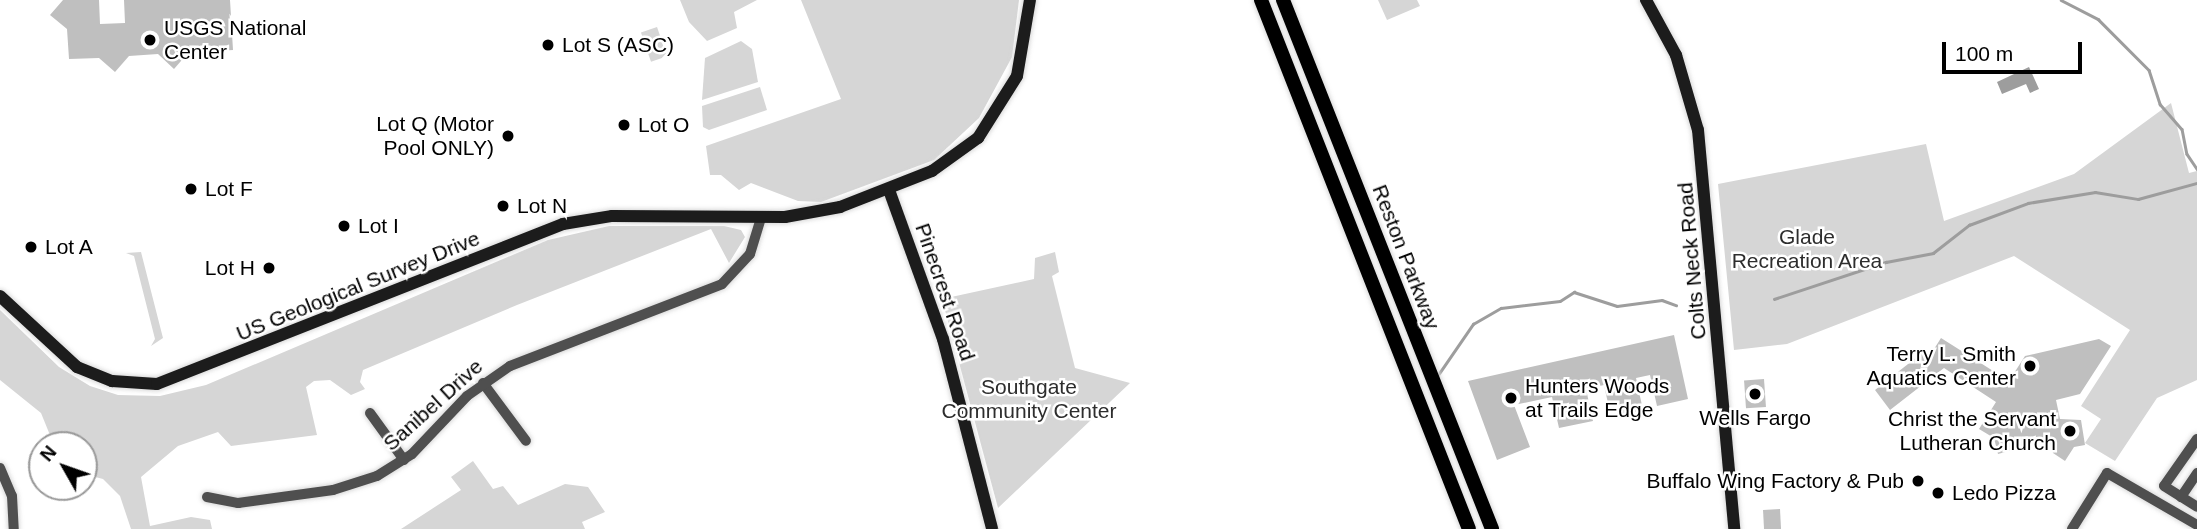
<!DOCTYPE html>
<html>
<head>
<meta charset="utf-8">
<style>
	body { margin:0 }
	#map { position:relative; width:2197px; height:529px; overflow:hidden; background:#fff; font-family:Helvetica,sans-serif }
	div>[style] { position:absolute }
	.green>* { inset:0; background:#d6d6d6; transform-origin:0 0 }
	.water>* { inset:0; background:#9d9d9d }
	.stream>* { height:2.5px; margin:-1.25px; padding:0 1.25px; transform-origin:1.25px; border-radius:1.25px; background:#9d9d9d }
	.building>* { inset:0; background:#bfbfbf; transform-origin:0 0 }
	.roads { filter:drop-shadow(0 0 2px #dbdbdb) drop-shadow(0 0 2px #dbdbdb) }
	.street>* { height:10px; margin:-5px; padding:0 5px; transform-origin:5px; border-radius:5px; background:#4f4f4f }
	.secondary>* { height:12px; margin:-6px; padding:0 6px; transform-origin:6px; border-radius:6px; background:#1c1c1c }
	.primary>* { height:14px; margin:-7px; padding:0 7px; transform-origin:7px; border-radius:7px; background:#000 }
	.dots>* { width:19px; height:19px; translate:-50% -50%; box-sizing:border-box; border:4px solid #fff; border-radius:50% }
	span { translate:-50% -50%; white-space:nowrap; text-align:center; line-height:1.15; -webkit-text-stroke:5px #fff; paint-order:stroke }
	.poi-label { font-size:21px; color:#000 }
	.left { translate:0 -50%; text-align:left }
	.right { translate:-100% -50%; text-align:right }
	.park-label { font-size:21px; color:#2d2d2d }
	.street-label { font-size:21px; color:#000 }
	.north { position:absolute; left:28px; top:431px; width:70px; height:70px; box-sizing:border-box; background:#fff; border:2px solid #999; border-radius:50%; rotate:310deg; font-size:19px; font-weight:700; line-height:28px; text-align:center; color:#000 }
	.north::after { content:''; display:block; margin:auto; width:24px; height:32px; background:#000; clip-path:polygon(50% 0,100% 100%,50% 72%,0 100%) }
	.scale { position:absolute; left:1942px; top:42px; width:140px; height:32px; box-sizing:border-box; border:4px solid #000; border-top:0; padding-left:9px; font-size:21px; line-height:24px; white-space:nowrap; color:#000; -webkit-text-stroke:5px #fff; paint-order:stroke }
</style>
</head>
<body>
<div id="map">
	<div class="green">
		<i style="clip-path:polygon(680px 0,757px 0,734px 12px,737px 28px,707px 41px,689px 22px)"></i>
		<i style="clip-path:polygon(801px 0,1019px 0,1012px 57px,979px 118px,934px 160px,821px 202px,798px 201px,751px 183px,739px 190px,721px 175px,710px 175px,706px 146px,841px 99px)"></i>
		<i style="clip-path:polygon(1378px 0,1417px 0,1420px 6px,1387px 20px)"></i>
		<i style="left:657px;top:27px;width:31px;height:17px;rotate:71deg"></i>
		<i style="clip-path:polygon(741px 41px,752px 49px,758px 82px,702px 100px,705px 58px)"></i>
		<i style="clip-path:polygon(760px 87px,767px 110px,709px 130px,703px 127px,702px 106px)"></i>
		<i style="clip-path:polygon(2171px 103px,2189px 173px,2197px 171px,2197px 380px,2157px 398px,2115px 461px,2085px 443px,2101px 419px,2081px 406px,2130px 330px,2014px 256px,1787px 344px,1734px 350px,1718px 184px,1926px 144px,1944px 221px,2074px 174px)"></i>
		<i style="clip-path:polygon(609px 226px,724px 226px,741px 230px,745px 237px,729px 263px,711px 229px,517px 305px,363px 370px,360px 382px,365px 389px,351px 395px,330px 380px,314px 381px,306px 387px,317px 435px,231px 446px,218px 432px,178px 446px,141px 477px,150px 526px,191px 517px,210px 520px,212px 529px,131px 529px,120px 496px,103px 479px,84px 474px,84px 445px,54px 445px,41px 413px,0 380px,0 310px,59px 367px,90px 386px,118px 395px,160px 396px,206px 385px,548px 240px)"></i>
		<i style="clip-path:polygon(141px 252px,163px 338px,151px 346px,155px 339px,134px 256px,126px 253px)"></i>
		<i style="clip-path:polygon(1055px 252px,1059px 272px,1052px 276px,1075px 368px,1130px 383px,998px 508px,942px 299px,1034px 279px,1035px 258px)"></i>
		<i style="clip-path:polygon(473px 461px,493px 489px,503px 486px,518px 505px,565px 484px,588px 487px,605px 512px,582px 522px,585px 529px,401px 529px,461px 490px,451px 477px)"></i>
	</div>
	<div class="water">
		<i style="clip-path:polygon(2029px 67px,2039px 89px,2030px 93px,2026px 84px,2002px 94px,1997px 82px)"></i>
	</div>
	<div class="stream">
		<i style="left:2061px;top:0;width:42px;rotate:27.2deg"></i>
		<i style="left:2098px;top:19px;width:72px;rotate:45deg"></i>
		<i style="left:2149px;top:70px;width:36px;rotate:72deg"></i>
		<i style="left:2160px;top:104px;width:33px;rotate:49deg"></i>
		<i style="left:2182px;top:129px;width:25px;rotate:79deg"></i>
		<i style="left:2187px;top:154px;width:18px;rotate:56deg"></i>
		<i style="left:1774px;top:299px;width:118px;rotate:-18.3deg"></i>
		<i style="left:1886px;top:262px;width:48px;rotate:-10.8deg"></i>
		<i style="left:1933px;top:253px;width:46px;rotate:-37.9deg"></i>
		<i style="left:1969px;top:225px;width:63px;rotate:-20.4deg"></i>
		<i style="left:2028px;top:203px;width:68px;rotate:-9.3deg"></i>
		<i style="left:2095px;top:192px;width:44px;rotate:9.2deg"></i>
		<i style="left:2138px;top:199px;width:61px;rotate:-15.2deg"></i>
		<i style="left:1438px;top:375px;width:62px;rotate:-55.5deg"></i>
		<i style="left:1473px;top:324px;width:32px;rotate:-30deg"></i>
		<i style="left:1501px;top:308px;width:59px;rotate:-6.8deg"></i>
		<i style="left:1560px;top:301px;width:17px;rotate:-33deg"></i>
		<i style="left:1574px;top:292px;width:45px;rotate:18deg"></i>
		<i style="left:1617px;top:306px;width:45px;rotate:-7.6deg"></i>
		<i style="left:1662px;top:300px;width:15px;rotate:20deg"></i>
	</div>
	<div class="building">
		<i style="clip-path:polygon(63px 0,99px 0,100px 24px,125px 23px,124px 0,230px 0,233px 50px,188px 53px,174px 69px,158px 54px,129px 56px,115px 72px,99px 58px,69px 59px,67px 29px,50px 15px)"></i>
		<i style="clip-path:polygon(1674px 335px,1688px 399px,1657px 406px,1650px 375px,1636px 378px,1643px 410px,1611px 417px,1604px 385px,1586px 389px,1593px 421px,1559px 428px,1552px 397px,1514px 405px,1530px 447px,1497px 460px,1468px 381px)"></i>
		<i style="clip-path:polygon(1941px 338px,2009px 381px,2025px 356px,2099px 339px,2111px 346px,2080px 394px,2056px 400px,2060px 419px,2081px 420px,2085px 445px,2074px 447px,2065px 461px,2053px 453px,2049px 440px,1998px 454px,1994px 438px,1979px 429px,1996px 402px,1944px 368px,1890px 410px,1875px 390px,1922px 353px,1929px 357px)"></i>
		<i style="left:1764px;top:379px;width:28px;height:20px;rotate:86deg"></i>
		<i style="left:1780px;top:509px;width:20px;height:17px;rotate:87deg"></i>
	</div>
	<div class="roads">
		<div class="street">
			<i style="left:483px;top:383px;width:72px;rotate:53.4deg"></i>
			<i style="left:370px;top:413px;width:58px;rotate:54.1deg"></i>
			<i style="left:2197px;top:439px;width:57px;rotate:125.1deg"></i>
			<i style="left:2164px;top:486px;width:39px;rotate:32deg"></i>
			<i style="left:0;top:468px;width:30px;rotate:67deg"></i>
			<i style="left:12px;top:496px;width:33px;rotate:87deg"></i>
			<i style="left:207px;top:497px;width:32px;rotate:11deg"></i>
			<i style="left:238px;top:503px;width:96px;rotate:-7.8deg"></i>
			<i style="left:333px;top:490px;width:46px;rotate:-17.7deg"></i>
			<i style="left:377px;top:476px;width:41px;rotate:-32.2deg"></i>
			<i style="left:412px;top:454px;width:80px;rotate:-46.5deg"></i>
			<i style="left:467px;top:396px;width:52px;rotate:-34.9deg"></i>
			<i style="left:510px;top:366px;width:227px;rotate:-21.1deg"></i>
			<i style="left:722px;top:284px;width:41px;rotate:-47deg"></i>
			<i style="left:750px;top:254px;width:38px;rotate:-73deg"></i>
			<i style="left:2181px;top:497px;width:29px;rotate:-56deg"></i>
			<i style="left:2072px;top:529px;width:66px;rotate:-58deg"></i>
			<i style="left:2107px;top:473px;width:104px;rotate:30deg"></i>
		</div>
		<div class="secondary">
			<i style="left:1646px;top:0;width:63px;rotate:61.4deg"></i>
			<i style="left:1676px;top:55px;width:78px;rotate:73.7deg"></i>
			<i style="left:1698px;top:130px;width:401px;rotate:84.8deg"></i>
			<i style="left:889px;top:190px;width:158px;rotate:70.1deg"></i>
			<i style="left:943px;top:339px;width:196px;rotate:75.5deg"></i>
			<i style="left:0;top:296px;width:105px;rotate:42.7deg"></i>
			<i style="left:77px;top:367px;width:38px;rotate:22deg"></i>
			<i style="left:112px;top:381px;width:45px;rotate:3.8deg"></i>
			<i style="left:157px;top:384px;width:436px;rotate:-21.5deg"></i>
			<i style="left:563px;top:224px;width:50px;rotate:-9.3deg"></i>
			<i style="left:612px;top:216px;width:173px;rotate:0.3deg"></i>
			<i style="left:785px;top:217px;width:56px;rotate:-10.3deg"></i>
			<i style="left:840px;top:207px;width:99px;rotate:-21.4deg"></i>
			<i style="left:932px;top:171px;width:57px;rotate:-35.7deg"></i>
			<i style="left:978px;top:138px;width:73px;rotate:-57.8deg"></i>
			<i style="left:1017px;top:76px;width:77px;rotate:-80.3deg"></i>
		</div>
		<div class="primary">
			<i style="left:1261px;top:0;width:568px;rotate:68.54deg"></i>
			<i style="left:1283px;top:0;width:569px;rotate:68.44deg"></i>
		</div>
	</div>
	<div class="dots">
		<i style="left:150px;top:40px;background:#000"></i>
		<i style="left:548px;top:45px;background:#000"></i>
		<i style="left:624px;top:125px;background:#000"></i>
		<i style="left:508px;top:136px;background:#000"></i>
		<i style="left:191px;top:189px;background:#000"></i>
		<i style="left:503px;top:206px;background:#000"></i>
		<i style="left:344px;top:226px;background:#000"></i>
		<i style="left:31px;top:247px;background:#000"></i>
		<i style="left:269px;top:268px;background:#000"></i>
		<i style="left:2030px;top:366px;background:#000"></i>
		<i style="left:1755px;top:394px;background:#000"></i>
		<i style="left:1511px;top:398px;background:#000"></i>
		<i style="left:2070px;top:431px;background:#000"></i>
		<i style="left:1918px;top:481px;background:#000"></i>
		<i style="left:1938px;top:493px;background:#000"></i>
	</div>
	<div class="poi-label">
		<span class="left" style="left:164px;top:40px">USGS National<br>Center</span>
		<span class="left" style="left:562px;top:45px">Lot S (ASC)</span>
		<span class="right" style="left:494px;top:136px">Lot Q (Motor<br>Pool ONLY)</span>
		<span class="left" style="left:638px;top:125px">Lot O</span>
		<span class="left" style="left:205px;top:189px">Lot F</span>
		<span class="left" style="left:517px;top:206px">Lot N</span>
		<span class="left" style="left:358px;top:226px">Lot I</span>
		<span class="left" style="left:45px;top:247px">Lot A</span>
		<span class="right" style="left:255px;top:268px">Lot H</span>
		<span class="right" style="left:2016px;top:366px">Terry L. Smith<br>Aquatics Center</span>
		<span class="left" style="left:1525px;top:398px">Hunters Woods<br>at Trails Edge</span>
		<span style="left:1755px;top:418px">Wells Fargo</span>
		<span class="right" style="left:2056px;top:431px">Christ the Servant<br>Lutheran Church</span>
		<span class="right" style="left:1904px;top:481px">Buffalo Wing Factory &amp; Pub</span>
		<span class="left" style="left:1952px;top:493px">Ledo Pizza</span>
	</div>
	<div class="park-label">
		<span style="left:1807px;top:249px">Glade<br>Recreation Area</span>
		<span style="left:1029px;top:399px">Southgate<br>Community Center</span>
	</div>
	<div class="street-label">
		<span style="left:1406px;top:257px;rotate:69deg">Reston Parkway</span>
		<span style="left:1692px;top:261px;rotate:-95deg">Colts Neck Road</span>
		<span style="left:358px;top:286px;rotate:-22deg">US Geological Survey Drive</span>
		<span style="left:945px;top:292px;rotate:71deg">Pinecrest Road</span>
		<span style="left:433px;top:405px;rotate:-42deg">Sanibel Drive</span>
	</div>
	<div class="north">N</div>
	<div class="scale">100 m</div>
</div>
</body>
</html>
